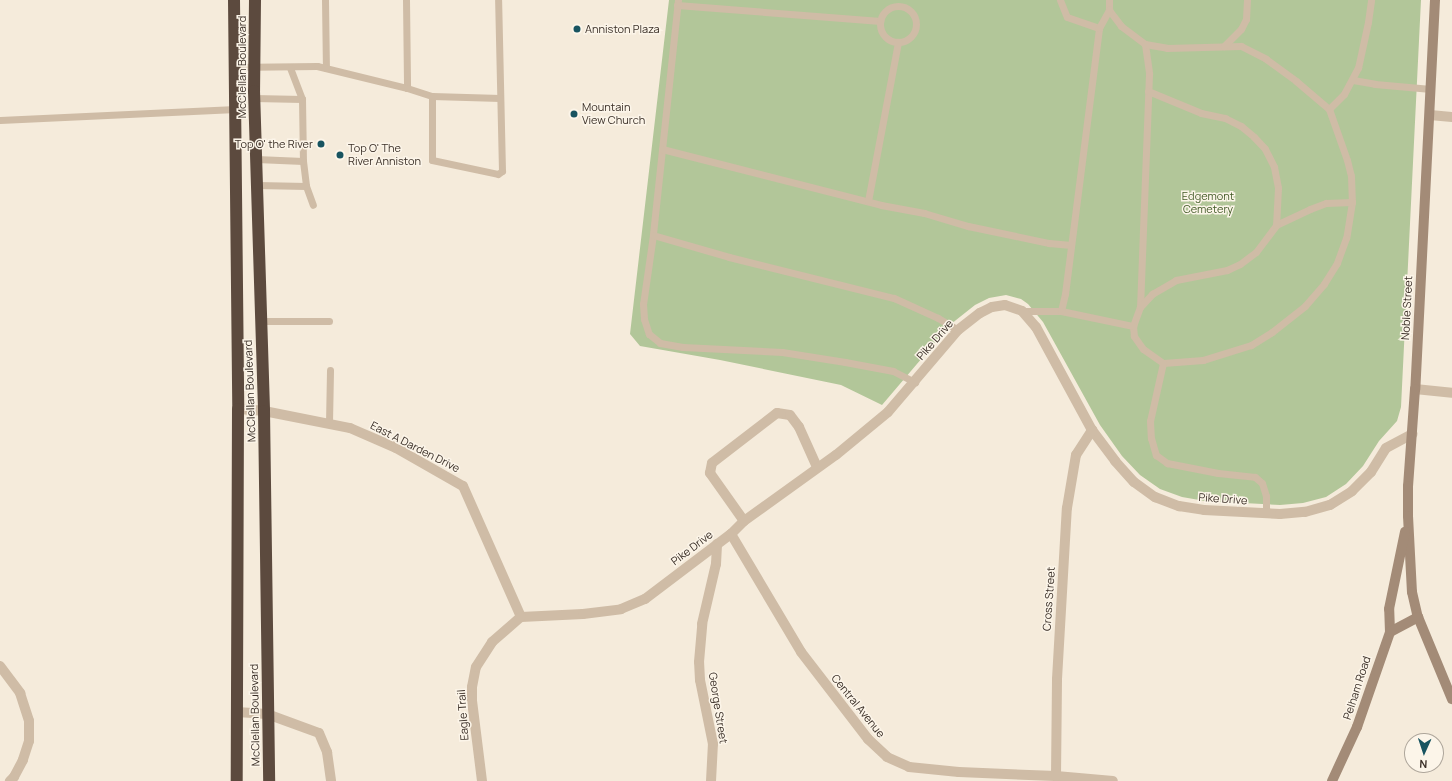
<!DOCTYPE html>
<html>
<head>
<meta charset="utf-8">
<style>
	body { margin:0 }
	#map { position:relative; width:1452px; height:781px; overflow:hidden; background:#f5ebdb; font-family:Manrope,sans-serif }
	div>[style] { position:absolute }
	.green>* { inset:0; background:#b2c699 }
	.lane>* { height:7px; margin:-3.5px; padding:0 3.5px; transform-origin:3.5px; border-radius:3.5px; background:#cfbca6 }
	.lane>.ring { margin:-3.5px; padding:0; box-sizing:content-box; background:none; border:7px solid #cfbca6; border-radius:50% }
	.street>* { height:10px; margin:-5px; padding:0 5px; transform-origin:5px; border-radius:5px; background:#cfbca6 }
	.secondary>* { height:10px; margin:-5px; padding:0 5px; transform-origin:5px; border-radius:5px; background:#a38b77 }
	.highway>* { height:12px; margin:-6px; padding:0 6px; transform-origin:6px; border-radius:6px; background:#5c4a3e }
	.dots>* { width:11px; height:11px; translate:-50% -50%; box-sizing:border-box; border:2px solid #fcf5e9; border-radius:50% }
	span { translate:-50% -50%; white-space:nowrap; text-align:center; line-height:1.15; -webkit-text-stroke:3px #fcf5e9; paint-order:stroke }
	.poi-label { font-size:11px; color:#3a2f27 }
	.left { translate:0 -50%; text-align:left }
	.right { translate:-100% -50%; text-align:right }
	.street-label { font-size:11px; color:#3a2f27 }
	.park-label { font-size:11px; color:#435b28 }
	.north { position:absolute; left:1404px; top:733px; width:40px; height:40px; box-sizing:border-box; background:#fcf5e9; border:1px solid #aea69b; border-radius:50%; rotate:183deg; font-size:11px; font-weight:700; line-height:16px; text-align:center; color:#3a2f27 }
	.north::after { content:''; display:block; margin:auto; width:14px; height:18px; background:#185460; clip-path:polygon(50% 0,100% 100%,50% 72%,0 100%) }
</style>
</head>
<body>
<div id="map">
	<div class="green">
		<i style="clip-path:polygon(669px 0,1421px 0,1401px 407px,1397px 421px,1379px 441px,1363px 466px,1346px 484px,1326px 497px,1303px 503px,1280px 505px,1205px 501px,1182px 497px,1160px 489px,1140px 475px,1122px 456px,1100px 425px,1043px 322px,1028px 304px,1021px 299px,1006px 295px,989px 298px,975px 305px,951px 324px,882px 405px,841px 385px,720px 360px,640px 346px,630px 334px)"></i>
	</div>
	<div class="lane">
		<i style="left:325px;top:0;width:68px;rotate:89.2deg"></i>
		<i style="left:406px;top:0;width:88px;rotate:89.3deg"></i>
		<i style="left:678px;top:0;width:236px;rotate:96.1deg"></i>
		<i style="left:653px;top:235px;width:70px;rotate:98.2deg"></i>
		<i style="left:643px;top:304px;width:15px;rotate:86deg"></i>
		<i style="left:644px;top:319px;width:16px;rotate:72deg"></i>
		<i style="left:649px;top:334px;width:14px;rotate:39deg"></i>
		<i style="left:660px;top:343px;width:23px;rotate:10deg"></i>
		<i style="left:683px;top:347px;width:99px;rotate:2.9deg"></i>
		<i style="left:782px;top:352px;width:64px;rotate:9deg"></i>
		<i style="left:845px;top:362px;width:49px;rotate:10.6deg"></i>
		<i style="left:893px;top:371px;width:25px;rotate:27deg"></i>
		<i style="left:1060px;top:0;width:18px;rotate:68deg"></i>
		<i style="left:1067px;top:17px;width:34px;rotate:19deg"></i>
		<i style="left:1109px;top:0;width:10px;rotate:90deg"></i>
		<i style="left:1109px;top:10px;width:20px;rotate:53deg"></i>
		<i style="left:1121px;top:26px;width:30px;rotate:37deg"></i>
		<i style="left:1145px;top:44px;width:30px;rotate:82deg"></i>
		<i style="left:1149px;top:74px;width:233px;rotate:92.2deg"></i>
		<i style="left:677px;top:5px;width:204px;rotate:4.5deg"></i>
		<i class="ring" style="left:880px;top:6px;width:29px;height:29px"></i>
		<i style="left:1145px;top:44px;width:22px;rotate:10deg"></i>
		<i style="left:1167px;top:48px;width:74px;rotate:-1.5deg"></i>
		<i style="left:1241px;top:46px;width:28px;rotate:27deg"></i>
		<i style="left:1266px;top:59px;width:37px;rotate:36deg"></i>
		<i style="left:1296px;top:81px;width:43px;rotate:40.3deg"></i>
		<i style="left:1329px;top:109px;width:54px;rotate:70.6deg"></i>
		<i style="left:1347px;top:160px;width:16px;rotate:76deg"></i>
		<i style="left:1351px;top:176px;width:26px;rotate:88deg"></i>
		<i style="left:1352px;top:202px;width:36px;rotate:99deg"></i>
		<i style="left:1346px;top:238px;width:27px;rotate:110deg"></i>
		<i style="left:1337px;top:263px;width:25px;rotate:122deg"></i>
		<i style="left:1324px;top:284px;width:29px;rotate:131deg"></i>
		<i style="left:1305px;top:306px;width:42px;rotate:141.8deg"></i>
		<i style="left:1272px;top:332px;width:25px;rotate:148deg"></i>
		<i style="left:1251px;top:345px;width:50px;rotate:162.6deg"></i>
		<i style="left:1203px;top:360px;width:40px;rotate:175.7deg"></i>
		<i style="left:1163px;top:363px;width:24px;rotate:-145deg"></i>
		<i style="left:1143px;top:349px;width:16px;rotate:-125deg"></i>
		<i style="left:1134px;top:336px;width:10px;rotate:-96deg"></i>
		<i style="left:1133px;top:326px;width:20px;rotate:-70deg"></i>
		<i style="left:1140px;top:307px;width:18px;rotate:-47deg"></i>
		<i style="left:1152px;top:294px;width:28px;rotate:-30deg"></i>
		<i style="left:1176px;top:280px;width:52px;rotate:-11.1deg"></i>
		<i style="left:1227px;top:270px;width:14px;rotate:-25deg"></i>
		<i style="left:1240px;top:264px;width:20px;rotate:-37deg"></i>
		<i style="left:1256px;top:252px;width:34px;rotate:-53deg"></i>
		<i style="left:1276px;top:225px;width:38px;rotate:-25deg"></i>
		<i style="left:1310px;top:209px;width:17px;rotate:-21deg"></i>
		<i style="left:1326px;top:203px;width:26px;rotate:-2deg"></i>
		<i style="left:1224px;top:46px;width:24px;rotate:-45deg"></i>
		<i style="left:1241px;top:29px;width:11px;rotate:-63deg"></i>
		<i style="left:1246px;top:19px;width:19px;rotate:-87deg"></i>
		<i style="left:235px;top:67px;width:82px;rotate:-0.7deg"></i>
		<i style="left:317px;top:66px;width:93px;rotate:13.7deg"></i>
		<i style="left:407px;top:88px;width:26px;rotate:18deg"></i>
		<i style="left:432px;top:96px;width:64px;rotate:90deg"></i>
		<i style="left:432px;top:160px;width:67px;rotate:12deg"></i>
		<i style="left:498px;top:174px;width:5px;rotate:-37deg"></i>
		<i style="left:502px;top:171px;width:171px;rotate:-91.3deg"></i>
		<i style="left:1353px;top:80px;width:22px;rotate:10deg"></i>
		<i style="left:1375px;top:84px;width:56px;rotate:5.1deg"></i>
		<i style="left:1148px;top:91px;width:57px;rotate:22.5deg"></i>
		<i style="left:1201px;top:113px;width:25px;rotate:12deg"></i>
		<i style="left:1225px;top:118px;width:18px;rotate:27deg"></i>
		<i style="left:1241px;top:126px;width:17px;rotate:40deg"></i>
		<i style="left:1254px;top:137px;width:16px;rotate:47deg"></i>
		<i style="left:1265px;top:149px;width:20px;rotate:63deg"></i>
		<i style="left:1274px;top:167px;width:21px;rotate:79deg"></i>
		<i style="left:1278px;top:188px;width:37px;rotate:93deg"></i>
		<i style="left:432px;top:96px;width:68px;rotate:1.7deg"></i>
		<i style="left:254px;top:98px;width:48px;rotate:1.2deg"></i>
		<i style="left:302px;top:99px;width:34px;rotate:-111deg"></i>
		<i style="left:302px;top:99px;width:62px;rotate:89.1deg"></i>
		<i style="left:303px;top:161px;width:25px;rotate:83deg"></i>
		<i style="left:306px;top:186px;width:20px;rotate:70deg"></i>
		<i style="left:1329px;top:109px;width:21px;rotate:-45deg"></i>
		<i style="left:1344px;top:94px;width:30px;rotate:-62deg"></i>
		<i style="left:1358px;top:68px;width:47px;rotate:-77.7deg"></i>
		<i style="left:1368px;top:22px;width:22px;rotate:-82deg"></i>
		<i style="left:0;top:120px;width:236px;rotate:-2.7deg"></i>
		<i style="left:662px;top:149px;width:226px;rotate:14.3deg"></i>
		<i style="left:881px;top:205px;width:44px;rotate:10.5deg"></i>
		<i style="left:924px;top:213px;width:46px;rotate:16.5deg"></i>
		<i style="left:968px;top:226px;width:83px;rotate:11.9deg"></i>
		<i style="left:1049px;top:243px;width:22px;rotate:5deg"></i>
		<i style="left:256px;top:159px;width:47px;rotate:2.4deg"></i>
		<i style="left:257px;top:185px;width:49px;rotate:1.2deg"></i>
		<i style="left:868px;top:201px;width:162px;rotate:-79.3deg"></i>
		<i style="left:653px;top:235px;width:79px;rotate:16.1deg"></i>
		<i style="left:729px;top:257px;width:170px;rotate:14deg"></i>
		<i style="left:894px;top:298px;width:48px;rotate:24.4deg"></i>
		<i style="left:938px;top:318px;width:23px;rotate:31deg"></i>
		<i style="left:1022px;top:311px;width:39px"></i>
		<i style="left:1061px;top:311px;width:74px;rotate:11.8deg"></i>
		<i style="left:1061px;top:311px;width:17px;rotate:-77deg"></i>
		<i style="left:1065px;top:294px;width:268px;rotate:-82.7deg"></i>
		<i style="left:1099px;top:28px;width:21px;rotate:-61deg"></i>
		<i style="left:261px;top:321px;width:68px"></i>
		<i style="left:1163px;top:363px;width:59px;rotate:102.6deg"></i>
		<i style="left:1150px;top:421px;width:17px;rotate:87deg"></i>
		<i style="left:1151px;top:438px;width:18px;rotate:74deg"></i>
		<i style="left:1156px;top:455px;width:14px;rotate:36deg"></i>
		<i style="left:1167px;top:463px;width:52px;rotate:11.1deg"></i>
		<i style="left:1218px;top:473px;width:37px;rotate:6deg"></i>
		<i style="left:1255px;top:477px;width:9px;rotate:41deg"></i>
		<i style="left:1262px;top:483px;width:14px;rotate:73deg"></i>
		<i style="left:1266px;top:496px;width:17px;rotate:90deg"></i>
		<i style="left:329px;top:423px;width:53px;rotate:-88.9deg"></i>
	</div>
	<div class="street">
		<i style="left:1430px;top:115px;width:22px;rotate:5deg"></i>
		<i style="left:1415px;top:389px;width:37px;rotate:6deg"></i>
		<i style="left:238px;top:409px;width:26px;rotate:4deg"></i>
		<i style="left:264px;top:411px;width:88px;rotate:11.2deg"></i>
		<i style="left:350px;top:428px;width:50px;rotate:23.5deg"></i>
		<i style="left:396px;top:448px;width:77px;rotate:29.6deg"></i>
		<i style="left:463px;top:486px;width:143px;rotate:66.1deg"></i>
		<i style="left:744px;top:521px;width:59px;rotate:-125.3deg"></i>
		<i style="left:710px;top:473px;width:10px;rotate:-79deg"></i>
		<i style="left:712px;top:463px;width:82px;rotate:-37.6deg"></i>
		<i style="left:777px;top:413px;width:13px;rotate:9deg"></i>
		<i style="left:790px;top:415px;width:15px;rotate:53deg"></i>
		<i style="left:799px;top:427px;width:44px;rotate:65.8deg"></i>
		<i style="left:731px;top:534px;width:137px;rotate:59.3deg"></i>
		<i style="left:801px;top:652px;width:110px;rotate:52.4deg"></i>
		<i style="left:868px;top:739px;width:26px;rotate:43deg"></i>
		<i style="left:887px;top:757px;width:24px;rotate:24deg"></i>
		<i style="left:909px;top:767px;width:50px;rotate:5.7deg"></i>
		<i style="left:959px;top:772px;width:97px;rotate:2.4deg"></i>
		<i style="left:1056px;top:776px;width:57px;rotate:5deg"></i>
		<i style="left:521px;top:617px;width:62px;rotate:-2.8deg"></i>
		<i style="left:583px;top:614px;width:38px;rotate:-7deg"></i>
		<i style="left:621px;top:609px;width:26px;rotate:-23deg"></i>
		<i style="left:645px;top:599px;width:108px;rotate:-37.1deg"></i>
		<i style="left:731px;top:534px;width:18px;rotate:-45deg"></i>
		<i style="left:744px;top:521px;width:113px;rotate:-35.7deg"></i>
		<i style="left:836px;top:455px;width:67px;rotate:-39.6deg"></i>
		<i style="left:888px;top:412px;width:108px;rotate:-49.5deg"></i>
		<i style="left:958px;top:330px;width:28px;rotate:-38deg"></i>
		<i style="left:980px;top:313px;width:13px;rotate:-27deg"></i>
		<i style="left:992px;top:307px;width:13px;rotate:-9deg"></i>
		<i style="left:1005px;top:305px;width:18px;rotate:19deg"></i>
		<i style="left:1022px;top:311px;width:21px;rotate:49deg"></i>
		<i style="left:1036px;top:327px;width:117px;rotate:61.5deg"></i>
		<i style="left:1092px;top:430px;width:39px;rotate:53deg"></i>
		<i style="left:1115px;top:461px;width:28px;rotate:48deg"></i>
		<i style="left:1134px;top:482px;width:26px;rotate:36deg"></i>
		<i style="left:1155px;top:497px;width:26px;rotate:21deg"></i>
		<i style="left:1179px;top:506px;width:25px;rotate:9deg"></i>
		<i style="left:1204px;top:510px;width:76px;rotate:3deg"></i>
		<i style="left:1280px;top:514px;width:25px;rotate:-5deg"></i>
		<i style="left:1305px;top:512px;width:26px;rotate:-16deg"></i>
		<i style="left:1330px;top:505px;width:26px;rotate:-32deg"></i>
		<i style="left:1352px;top:491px;width:27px;rotate:-45deg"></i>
		<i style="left:1371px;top:472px;width:28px;rotate:-58deg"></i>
		<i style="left:1386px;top:448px;width:30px;rotate:-28deg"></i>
		<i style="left:0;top:666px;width:34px;rotate:53deg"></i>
		<i style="left:20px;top:693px;width:29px;rotate:72deg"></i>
		<i style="left:29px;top:721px;width:20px;rotate:90deg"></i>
		<i style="left:29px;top:741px;width:20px;rotate:108deg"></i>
		<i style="left:23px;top:760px;width:19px;rotate:118deg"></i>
		<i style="left:14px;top:777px;width:6px;rotate:135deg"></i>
		<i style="left:237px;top:712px;width:30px;rotate:4deg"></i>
		<i style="left:267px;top:714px;width:55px;rotate:20.1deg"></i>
		<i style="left:319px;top:733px;width:21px;rotate:67deg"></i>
		<i style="left:327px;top:752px;width:29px;rotate:82deg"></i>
		<i style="left:1056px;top:776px;width:97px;rotate:-89.4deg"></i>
		<i style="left:1057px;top:679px;width:171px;rotate:-86.7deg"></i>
		<i style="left:1067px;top:508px;width:54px;rotate:-80.4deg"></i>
		<i style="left:1076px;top:455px;width:30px;rotate:-57deg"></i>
		<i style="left:482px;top:781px;width:81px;rotate:-97.1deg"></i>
		<i style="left:472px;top:701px;width:14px;rotate:-90deg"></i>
		<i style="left:472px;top:687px;width:20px;rotate:-79deg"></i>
		<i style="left:476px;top:667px;width:30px;rotate:-57deg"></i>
		<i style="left:492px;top:642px;width:38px;rotate:-41deg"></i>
		<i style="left:711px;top:781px;width:37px;rotate:-87deg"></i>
		<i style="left:713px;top:744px;width:65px;rotate:-101.5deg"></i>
		<i style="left:700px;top:680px;width:18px;rotate:-93deg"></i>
		<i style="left:699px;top:662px;width:38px;rotate:-85deg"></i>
		<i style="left:702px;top:624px;width:62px;rotate:-76.9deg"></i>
		<i style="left:716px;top:564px;width:20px;rotate:-87deg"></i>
	</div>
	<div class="secondary">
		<i style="left:1435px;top:0;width:390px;rotate:92.9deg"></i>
		<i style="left:1415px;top:389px;width:97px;rotate:94.1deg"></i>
		<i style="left:1408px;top:486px;width:30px;rotate:90deg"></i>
		<i style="left:1408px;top:516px;width:76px;rotate:87deg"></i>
		<i style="left:1412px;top:592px;width:26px;rotate:77deg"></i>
		<i style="left:1418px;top:617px;width:89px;rotate:67.5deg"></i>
		<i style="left:1390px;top:632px;width:23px;rotate:-92deg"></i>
		<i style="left:1389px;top:609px;width:79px;rotate:-78.3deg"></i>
		<i style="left:1332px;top:781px;width:60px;rotate:-65.2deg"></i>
		<i style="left:1357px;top:727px;width:101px;rotate:-70.8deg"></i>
		<i style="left:1390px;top:632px;width:32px;rotate:-28deg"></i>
	</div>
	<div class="highway">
		<i style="left:234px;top:0;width:409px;rotate:89.4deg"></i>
		<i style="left:238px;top:409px;width:372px;rotate:90.2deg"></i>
		<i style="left:255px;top:0;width:91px;rotate:90.6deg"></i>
		<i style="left:254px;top:91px;width:320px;rotate:88.2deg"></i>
		<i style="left:264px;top:411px;width:370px;rotate:89.2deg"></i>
	</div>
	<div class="dots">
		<i style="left:577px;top:29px;background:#185460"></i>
		<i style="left:574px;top:114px;background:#185460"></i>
		<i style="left:321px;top:144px;background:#185460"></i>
		<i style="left:340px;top:155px;background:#185460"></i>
	</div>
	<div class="poi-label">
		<span class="left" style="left:585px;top:29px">Anniston Plaza</span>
		<span class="left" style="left:582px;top:114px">Mountain<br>View Church</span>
		<span class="right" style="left:313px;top:144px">Top O' the River</span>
		<span class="left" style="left:348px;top:155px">Top O' The<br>River Anniston</span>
	</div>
	<div class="street-label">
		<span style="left:242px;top:67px;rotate:-90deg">McClellan Boulevard</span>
		<span style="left:1407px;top:308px;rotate:-87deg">Noble Street</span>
		<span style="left:935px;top:340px;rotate:-49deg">Pike Drive</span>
		<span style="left:250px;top:391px;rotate:-92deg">McClellan Boulevard</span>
		<span style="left:415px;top:447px;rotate:27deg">East A Darden Drive</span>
		<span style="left:1223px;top:499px;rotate:4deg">Pike Drive</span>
		<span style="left:692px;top:548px;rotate:-37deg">Pike Drive</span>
		<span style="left:1049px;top:599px;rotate:-86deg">Cross Street</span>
		<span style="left:1357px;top:688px;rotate:-72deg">Pelham Road</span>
		<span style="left:858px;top:706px;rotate:51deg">Central Avenue</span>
		<span style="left:718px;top:708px;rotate:81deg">George Street</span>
		<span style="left:255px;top:715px;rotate:-91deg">McClellan Boulevard</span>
		<span style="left:463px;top:715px;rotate:-94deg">Eagle Trail</span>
	</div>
	<div class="park-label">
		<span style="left:1208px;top:203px">Edgemont<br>Cemetery</span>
	</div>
	<div class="north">N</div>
</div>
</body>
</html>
